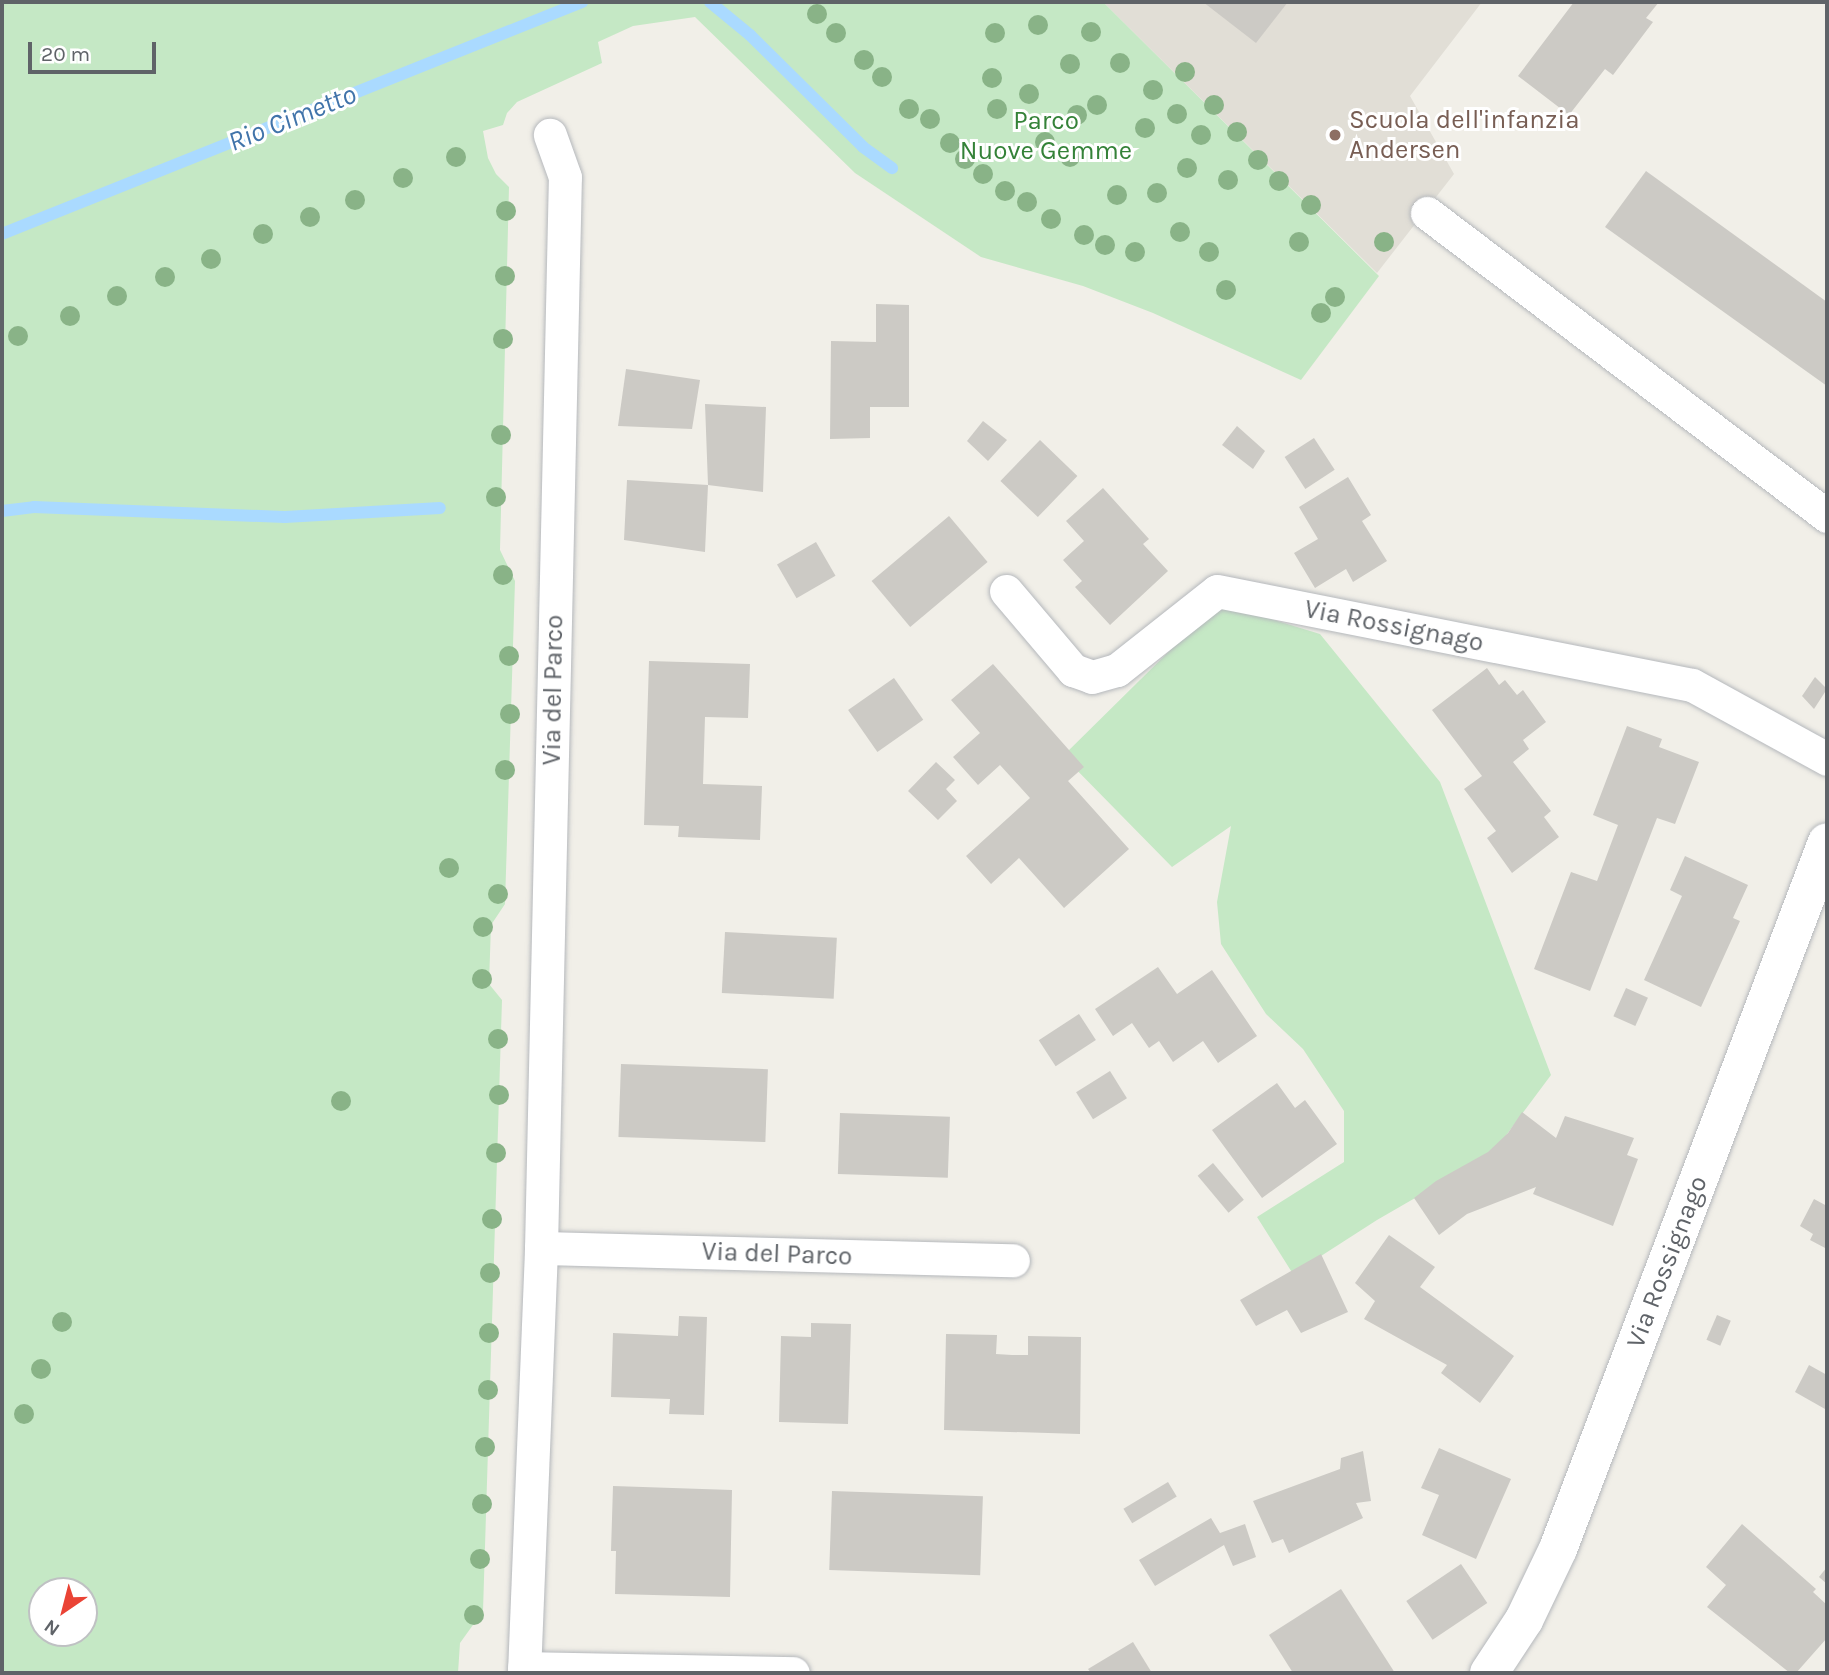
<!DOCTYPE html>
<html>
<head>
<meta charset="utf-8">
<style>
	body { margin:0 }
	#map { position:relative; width:1829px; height:1675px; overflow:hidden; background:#f1efe8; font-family:Karla,sans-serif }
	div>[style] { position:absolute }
	.education>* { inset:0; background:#e1ded6 }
	.green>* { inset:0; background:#c5e8c5 }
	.stream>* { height:12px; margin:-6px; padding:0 6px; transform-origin:6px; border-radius:6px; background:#aadaff }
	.building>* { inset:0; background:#cccac5; transform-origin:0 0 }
	.roads { filter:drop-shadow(0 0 2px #b5b8bc) drop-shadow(0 0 2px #b5b8bc) }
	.minor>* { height:33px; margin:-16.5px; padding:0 16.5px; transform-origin:16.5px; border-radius:16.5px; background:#fff }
	.tertiary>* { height:38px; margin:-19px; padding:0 19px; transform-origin:19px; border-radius:19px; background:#fff }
	.trees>* { width:20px; height:20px; margin:-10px; border-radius:50%; background:#89b387 }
	.dots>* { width:19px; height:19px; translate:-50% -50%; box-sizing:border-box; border:4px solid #fff; border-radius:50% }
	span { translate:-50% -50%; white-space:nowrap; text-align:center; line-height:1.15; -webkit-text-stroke:6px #fff; paint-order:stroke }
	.education-label { font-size:26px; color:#785e54 }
	.left { translate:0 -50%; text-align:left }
	.park-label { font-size:26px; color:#348238 }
	.street-label { font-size:26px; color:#5f6368 }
	.water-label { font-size:28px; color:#4174aa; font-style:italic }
	.frame { position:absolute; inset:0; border:4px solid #5f6368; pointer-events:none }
	.north { position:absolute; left:28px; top:1577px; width:70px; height:70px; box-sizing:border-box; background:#fff; border:2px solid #bfc1c3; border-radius:50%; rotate:215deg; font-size:19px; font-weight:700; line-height:28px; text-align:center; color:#5f6368 }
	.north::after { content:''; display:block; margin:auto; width:24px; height:32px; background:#ea4335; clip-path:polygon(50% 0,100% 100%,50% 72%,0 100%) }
	.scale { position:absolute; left:28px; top:42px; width:128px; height:32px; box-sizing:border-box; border:4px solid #5f6368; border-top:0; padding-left:9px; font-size:21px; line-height:24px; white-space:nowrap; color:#5f6368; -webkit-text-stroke:5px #fff; paint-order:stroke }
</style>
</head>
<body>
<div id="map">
	<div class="education">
		<i style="clip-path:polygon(1103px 2px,1482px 2px,1410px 96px,1454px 174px,1377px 273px)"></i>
	</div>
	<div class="green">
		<i style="clip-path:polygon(evenodd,2px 2px,1103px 2px,1379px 276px,1301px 380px,1153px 313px,1083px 286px,981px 257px,855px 173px,695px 17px,633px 26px,598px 42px,602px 63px,517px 102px,507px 113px,503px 125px,483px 131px,488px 158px,496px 174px,509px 187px,500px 550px,515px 581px,505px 904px,491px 925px,489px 984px,502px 1000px,483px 1611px,460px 1643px,458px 1673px,2px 1673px,2px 2px,42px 1591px,84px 1591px,84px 1633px,42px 1633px,42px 1591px)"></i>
		<i style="clip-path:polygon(1218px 603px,1320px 634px,1440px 782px,1551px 1075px,1493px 1153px,1377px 1220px,1293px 1274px,1257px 1217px,1344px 1162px,1344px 1111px,1303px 1049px,1266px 1014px,1221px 944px,1217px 902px,1231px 826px,1172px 867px,1063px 756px)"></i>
	</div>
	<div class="stream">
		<i style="left:710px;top:2px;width:52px;rotate:39.5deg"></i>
		<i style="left:750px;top:35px;width:159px;rotate:44.7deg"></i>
		<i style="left:863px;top:147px;width:36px;rotate:36deg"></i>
		<i style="left:2px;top:234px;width:625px;rotate:-21.8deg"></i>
		<i style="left:2px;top:511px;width:32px;rotate:-7deg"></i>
		<i style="left:34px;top:507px;width:251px;rotate:2.3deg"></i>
		<i style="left:285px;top:517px;width:155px;rotate:-3.3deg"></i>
	</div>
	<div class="building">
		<i style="clip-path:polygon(1203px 2px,1288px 2px,1256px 43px)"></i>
		<i style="clip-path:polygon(1574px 2px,1659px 2px,1646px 18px,1653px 22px,1613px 75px,1605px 69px,1569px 115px,1518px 76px)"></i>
		<i style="clip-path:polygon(1646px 171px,1827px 302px,1827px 386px,1605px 227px)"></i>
		<i style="clip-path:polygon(876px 304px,909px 305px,909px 407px,870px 407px,870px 438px,830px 439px,831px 341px,876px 342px)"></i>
		<i style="clip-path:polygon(626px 369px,700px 380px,692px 429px,618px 426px)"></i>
		<i style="clip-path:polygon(705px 404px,766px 407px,763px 492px,708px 485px,705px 552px,624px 540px,627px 480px,708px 485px)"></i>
		<i style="clip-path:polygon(983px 421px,1007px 440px,988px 461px,967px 441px)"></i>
		<i style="clip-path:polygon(1237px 426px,1265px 451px,1253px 469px,1222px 445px)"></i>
		<i style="left:1314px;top:438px;width:38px;height:35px;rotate:57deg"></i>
		<i style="left:1040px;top:440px;width:52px;height:57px;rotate:44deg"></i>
		<i style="clip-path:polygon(1348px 477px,1371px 515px,1362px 521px,1387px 561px,1353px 582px,1346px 569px,1315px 588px,1294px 553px,1318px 539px,1299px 507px)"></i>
		<i style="clip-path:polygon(1103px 488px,1149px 539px,1143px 544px,1168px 571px,1110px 625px,1075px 587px,1082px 581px,1063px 560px,1084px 541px,1066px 521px)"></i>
		<i style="left:949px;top:516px;width:60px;height:101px;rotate:50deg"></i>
		<i style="left:816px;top:542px;width:39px;height:45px;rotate:60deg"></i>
		<i style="clip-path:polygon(649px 661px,750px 664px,748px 718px,705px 717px,703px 784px,762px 786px,760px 840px,678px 837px,679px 826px,644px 825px)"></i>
		<i style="clip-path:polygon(993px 664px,1084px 767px,1068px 781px,1129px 849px,1064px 908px,1019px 858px,991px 884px,966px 856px,1030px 798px,1000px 765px,978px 785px,953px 757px,980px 733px,951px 700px)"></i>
		<i style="clip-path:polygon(1487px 668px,1499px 685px,1505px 680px,1517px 695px,1523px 690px,1546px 722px,1523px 740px,1529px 749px,1513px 762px,1551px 811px,1544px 817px,1559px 837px,1512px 873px,1487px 838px,1496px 831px,1464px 789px,1482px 776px,1432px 710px)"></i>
		<i style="clip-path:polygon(1815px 677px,1827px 689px,1814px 709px,1802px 696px)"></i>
		<i style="left:894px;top:678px;width:51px;height:56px;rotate:55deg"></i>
		<i style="clip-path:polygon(1627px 726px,1662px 739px,1659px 747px,1699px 762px,1675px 824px,1657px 818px,1590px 991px,1534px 969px,1571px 872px,1597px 881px,1618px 825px,1593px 815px)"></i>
		<i style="clip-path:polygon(936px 762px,955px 780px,946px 789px,957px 801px,938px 820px,908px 791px)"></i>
		<i style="clip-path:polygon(1685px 856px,1748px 885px,1733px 918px,1740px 921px,1701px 1007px,1644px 980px,1682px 896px,1670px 890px)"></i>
		<i style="left:725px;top:932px;width:112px;height:61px;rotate:3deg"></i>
		<i style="clip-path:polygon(1158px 967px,1177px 994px,1212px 970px,1257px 1036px,1218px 1063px,1203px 1041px,1173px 1062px,1159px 1041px,1149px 1048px,1132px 1023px,1113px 1036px,1095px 1009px)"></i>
		<i style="left:1626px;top:988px;width:24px;height:31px;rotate:24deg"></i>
		<i style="left:1079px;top:1014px;width:31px;height:48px;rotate:57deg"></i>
		<i style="left:621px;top:1064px;width:147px;height:73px;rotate:2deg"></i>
		<i style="left:1110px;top:1071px;width:32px;height:40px;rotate:58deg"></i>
		<i style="clip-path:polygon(1277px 1083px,1295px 1108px,1305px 1100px,1337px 1144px,1262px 1198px,1212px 1130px)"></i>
		<i style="clip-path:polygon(1522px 1112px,1556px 1138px,1565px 1116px,1634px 1138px,1627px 1155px,1638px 1159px,1613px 1226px,1533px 1194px,1536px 1187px,1467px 1214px,1439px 1235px,1414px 1198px,1436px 1181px,1488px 1152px,1508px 1133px)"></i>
		<i style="left:840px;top:1113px;width:110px;height:61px;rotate:2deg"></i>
		<i style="left:1213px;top:1163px;width:48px;height:20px;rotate:50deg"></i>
		<i style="clip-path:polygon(1814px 1199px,1827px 1206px,1827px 1249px,1810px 1240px,1813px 1234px,1800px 1226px)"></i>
		<i style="clip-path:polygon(1389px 1235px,1435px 1267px,1420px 1287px,1514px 1356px,1480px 1403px,1441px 1373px,1447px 1365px,1364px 1319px,1375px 1301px,1355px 1283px)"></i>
		<i style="clip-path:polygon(1321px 1254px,1348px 1312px,1301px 1333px,1287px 1310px,1256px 1326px,1240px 1300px)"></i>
		<i style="left:1717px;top:1315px;width:15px;height:27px;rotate:23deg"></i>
		<i style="clip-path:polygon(679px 1316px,707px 1317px,704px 1415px,669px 1414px,670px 1399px,611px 1397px,613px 1333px,678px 1336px)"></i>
		<i style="clip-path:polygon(811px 1323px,851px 1324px,848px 1424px,779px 1422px,781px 1336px,811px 1337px)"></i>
		<i style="clip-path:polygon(946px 1334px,997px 1335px,996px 1354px,1012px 1355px,1028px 1355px,1028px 1336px,1081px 1337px,1080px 1434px,944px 1430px)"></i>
		<i style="clip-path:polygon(1809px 1365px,1827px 1375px,1825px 1409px,1795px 1392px)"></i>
		<i style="clip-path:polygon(1439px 1448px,1511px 1479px,1476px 1559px,1422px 1535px,1439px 1495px,1421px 1488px)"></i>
		<i style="clip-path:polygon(1363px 1451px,1371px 1501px,1356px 1503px,1363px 1518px,1289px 1553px,1283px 1539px,1272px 1543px,1253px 1501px,1340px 1469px,1341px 1458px)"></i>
		<i style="left:1168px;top:1482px;width:17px;height:52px;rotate:59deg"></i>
		<i style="clip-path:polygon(613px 1486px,732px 1490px,730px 1597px,615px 1594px,616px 1551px,611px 1551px)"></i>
		<i style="left:832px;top:1491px;width:151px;height:79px;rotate:2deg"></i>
		<i style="clip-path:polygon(1211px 1518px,1220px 1533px,1245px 1524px,1256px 1557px,1233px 1566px,1224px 1545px,1155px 1586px,1139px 1560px)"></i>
		<i style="clip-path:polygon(1742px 1524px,1816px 1589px,1813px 1592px,1827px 1605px,1827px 1638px,1796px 1673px,1790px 1673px,1707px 1607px,1726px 1585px,1706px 1567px)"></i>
		<i style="left:1461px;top:1564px;width:47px;height:66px;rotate:56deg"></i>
		<i style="clip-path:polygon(1827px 1567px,1827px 1584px,1819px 1577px)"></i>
		<i style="clip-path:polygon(1341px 1589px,1395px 1673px,1293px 1673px,1269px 1635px)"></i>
		<i style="clip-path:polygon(1133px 1642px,1152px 1673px,1091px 1673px,1088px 1669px)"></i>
	</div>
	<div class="roads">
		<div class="minor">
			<i style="left:1427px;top:213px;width:502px;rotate:37.14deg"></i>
			<i style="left:1006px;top:591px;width:104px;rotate:49.7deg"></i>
			<i style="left:1073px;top:670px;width:20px;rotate:20deg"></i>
			<i style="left:1092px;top:677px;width:26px;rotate:-16deg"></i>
			<i style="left:1117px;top:670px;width:127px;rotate:-38.3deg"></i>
			<i style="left:1217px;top:591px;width:484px;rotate:11.2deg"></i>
			<i style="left:1692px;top:685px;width:154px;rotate:28.7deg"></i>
			<i style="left:541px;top:1248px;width:472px;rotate:1.5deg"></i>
			<i style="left:524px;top:1668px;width:269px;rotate:1.1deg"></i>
			<i style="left:524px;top:1673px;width:425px;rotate:-87.7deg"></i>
			<i style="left:541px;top:1248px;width:1071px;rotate:-88.72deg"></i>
			<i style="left:565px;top:177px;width:45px;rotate:-109.7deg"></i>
		</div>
		<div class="tertiary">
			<i style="left:1489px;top:1673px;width:64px;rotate:-56.6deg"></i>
			<i style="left:1524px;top:1620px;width:79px;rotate:-64.4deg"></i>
			<i style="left:1558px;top:1549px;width:756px;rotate:-69.17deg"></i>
		</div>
	</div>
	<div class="trees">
		<i style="left:817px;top:14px"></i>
		<i style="left:1038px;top:25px"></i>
		<i style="left:1091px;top:32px"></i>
		<i style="left:836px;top:33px"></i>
		<i style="left:995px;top:33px"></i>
		<i style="left:864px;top:60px"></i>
		<i style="left:1120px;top:63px"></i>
		<i style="left:1070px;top:64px"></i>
		<i style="left:1185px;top:72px"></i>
		<i style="left:882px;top:77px"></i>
		<i style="left:992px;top:78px"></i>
		<i style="left:1153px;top:90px"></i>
		<i style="left:1029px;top:94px"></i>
		<i style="left:1097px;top:105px"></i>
		<i style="left:1214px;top:105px"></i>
		<i style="left:909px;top:109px"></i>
		<i style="left:997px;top:109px"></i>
		<i style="left:1177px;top:114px"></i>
		<i style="left:1077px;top:115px"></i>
		<i style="left:930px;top:119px"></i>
		<i style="left:1145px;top:128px"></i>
		<i style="left:1237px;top:132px"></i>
		<i style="left:1201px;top:135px"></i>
		<i style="left:1045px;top:142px"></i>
		<i style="left:950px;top:143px"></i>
		<i style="left:456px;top:157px"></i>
		<i style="left:1070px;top:157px"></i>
		<i style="left:965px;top:159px"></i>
		<i style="left:1258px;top:160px"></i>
		<i style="left:1187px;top:168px"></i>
		<i style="left:983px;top:174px"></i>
		<i style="left:403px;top:178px"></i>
		<i style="left:1228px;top:180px"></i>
		<i style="left:1279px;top:181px"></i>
		<i style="left:1005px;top:191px"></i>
		<i style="left:1157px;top:193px"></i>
		<i style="left:1117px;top:195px"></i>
		<i style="left:355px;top:200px"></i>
		<i style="left:1027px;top:202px"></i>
		<i style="left:1311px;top:205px"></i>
		<i style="left:506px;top:211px"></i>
		<i style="left:310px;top:217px"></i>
		<i style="left:1051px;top:219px"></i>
		<i style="left:1180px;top:232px"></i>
		<i style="left:263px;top:234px"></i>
		<i style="left:1084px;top:235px"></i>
		<i style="left:1299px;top:242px"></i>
		<i style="left:1384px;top:242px"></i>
		<i style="left:1105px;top:245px"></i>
		<i style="left:1135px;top:252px"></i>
		<i style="left:1209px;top:252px"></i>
		<i style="left:211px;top:259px"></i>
		<i style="left:505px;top:276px"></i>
		<i style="left:165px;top:277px"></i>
		<i style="left:1226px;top:290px"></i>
		<i style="left:117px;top:296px"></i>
		<i style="left:1335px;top:297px"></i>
		<i style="left:1321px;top:313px"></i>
		<i style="left:70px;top:316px"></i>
		<i style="left:18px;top:336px"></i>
		<i style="left:503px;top:339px"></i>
		<i style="left:501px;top:435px"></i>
		<i style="left:496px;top:497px"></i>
		<i style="left:503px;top:575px"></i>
		<i style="left:509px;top:656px"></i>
		<i style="left:510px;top:714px"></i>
		<i style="left:505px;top:770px"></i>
		<i style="left:449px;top:868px"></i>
		<i style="left:498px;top:894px"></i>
		<i style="left:483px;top:927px"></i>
		<i style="left:482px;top:979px"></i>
		<i style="left:498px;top:1039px"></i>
		<i style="left:499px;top:1095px"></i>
		<i style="left:341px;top:1101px"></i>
		<i style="left:496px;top:1153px"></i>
		<i style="left:492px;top:1219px"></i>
		<i style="left:490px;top:1273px"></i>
		<i style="left:62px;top:1322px"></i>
		<i style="left:489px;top:1333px"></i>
		<i style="left:41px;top:1369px"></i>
		<i style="left:488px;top:1390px"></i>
		<i style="left:24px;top:1414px"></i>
		<i style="left:485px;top:1447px"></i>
		<i style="left:482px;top:1504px"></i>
		<i style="left:480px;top:1559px"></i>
		<i style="left:474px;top:1615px"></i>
	</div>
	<div class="dots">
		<i style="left:1335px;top:135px;background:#8d6e63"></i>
	</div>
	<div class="education-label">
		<span class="left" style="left:1349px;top:135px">Scuola dell'infanzia<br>Andersen</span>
	</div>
	<div class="park-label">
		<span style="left:1046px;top:136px">Parco<br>Nuove Gemme</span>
	</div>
	<div class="street-label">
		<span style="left:1394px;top:626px;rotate:11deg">Via Rossignago</span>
		<span style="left:553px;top:690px;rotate:-89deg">Via del Parco</span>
		<span style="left:777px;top:1254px;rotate:2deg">Via del Parco</span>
		<span style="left:1667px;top:1262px;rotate:-69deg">Via Rossignago</span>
	</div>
	<div class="water-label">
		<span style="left:292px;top:118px;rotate:-22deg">Rio Cimetto</span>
	</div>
	<div class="frame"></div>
	<div class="north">N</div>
	<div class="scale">20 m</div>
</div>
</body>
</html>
